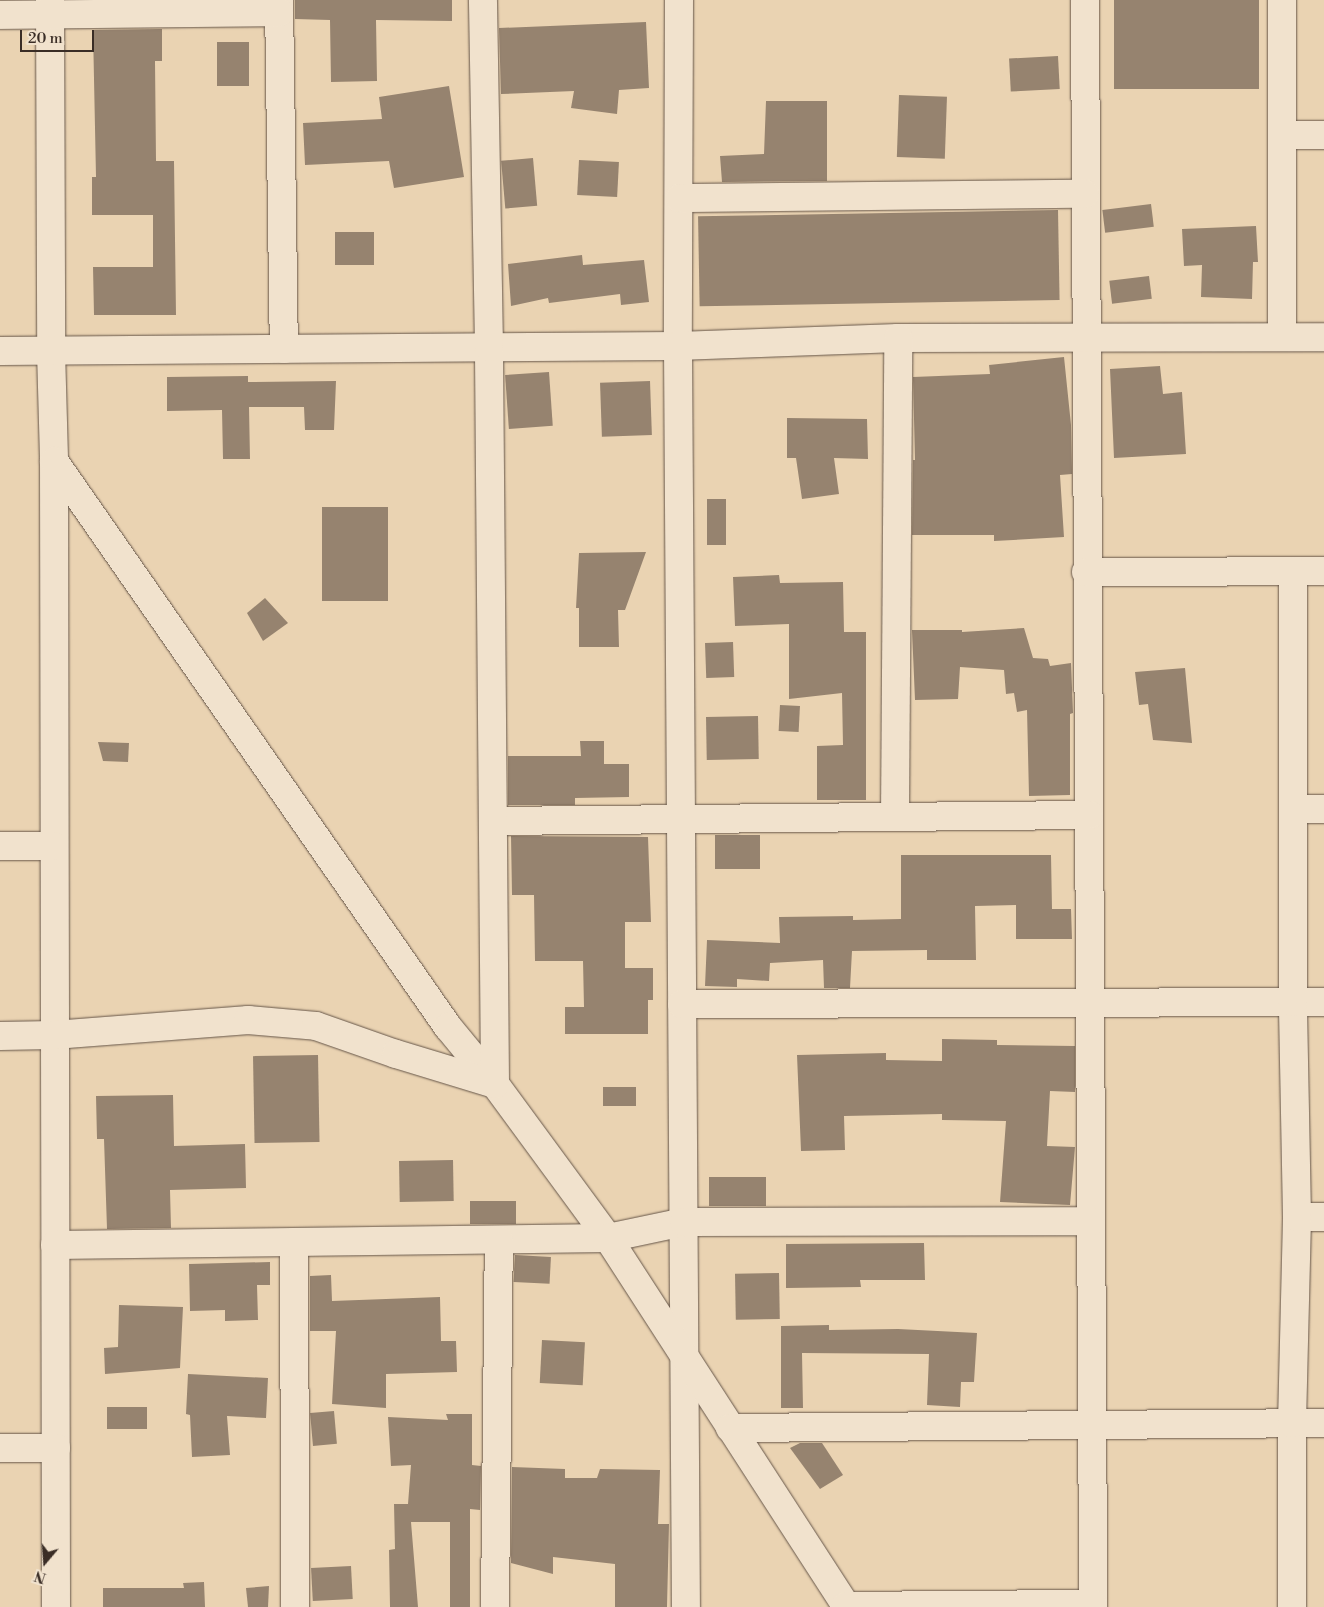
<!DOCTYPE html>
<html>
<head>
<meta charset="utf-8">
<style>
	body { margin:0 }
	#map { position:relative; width:1324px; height:1607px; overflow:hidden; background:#ead3b2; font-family:"Libre Bodoni",serif }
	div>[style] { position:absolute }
	.building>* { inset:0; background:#96836f; transform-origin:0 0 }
	.roads { filter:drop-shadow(0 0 1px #665649) drop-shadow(0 0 1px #665649) }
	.minor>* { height:28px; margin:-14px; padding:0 14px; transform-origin:14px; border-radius:14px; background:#f1e2cd }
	span { translate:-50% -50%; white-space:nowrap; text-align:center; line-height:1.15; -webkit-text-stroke:4.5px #f1e2cd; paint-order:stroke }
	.north { position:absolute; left:20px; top:1537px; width:50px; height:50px; -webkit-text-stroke:4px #f1e2cd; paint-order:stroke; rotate:198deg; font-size:14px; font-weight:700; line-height:20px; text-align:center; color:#3a2d26 }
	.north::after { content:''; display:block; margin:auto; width:18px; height:22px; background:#3a2d26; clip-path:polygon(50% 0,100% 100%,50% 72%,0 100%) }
	.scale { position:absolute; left:20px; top:30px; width:74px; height:22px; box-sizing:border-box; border:2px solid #3a2d26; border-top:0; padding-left:6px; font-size:15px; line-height:18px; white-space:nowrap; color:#3a2d26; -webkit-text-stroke:4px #f1e2cd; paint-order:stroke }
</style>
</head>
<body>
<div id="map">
	<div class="building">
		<i style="clip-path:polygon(295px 0,452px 0,452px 21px,376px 20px,377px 81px,331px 82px,330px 20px,295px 19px)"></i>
		<i style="left:1114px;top:0;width:145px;height:89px"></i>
		<i style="clip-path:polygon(646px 22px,649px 88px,619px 90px,617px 114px,571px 108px,574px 91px,501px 94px,499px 28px)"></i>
		<i style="clip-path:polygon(162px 29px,162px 61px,155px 61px,156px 161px,174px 161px,176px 315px,94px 315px,93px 267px,153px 267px,153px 215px,92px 215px,92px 177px,96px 177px,93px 30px)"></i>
		<i style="left:217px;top:42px;width:32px;height:44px"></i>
		<i style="left:1058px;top:56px;width:33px;height:49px;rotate:87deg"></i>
		<i style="clip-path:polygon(449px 86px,464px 177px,394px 188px,389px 161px,305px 165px,303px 123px,382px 119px,379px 97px)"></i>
		<i style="left:899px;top:95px;width:48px;height:62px;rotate:2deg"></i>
		<i style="clip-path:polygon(766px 101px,827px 101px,827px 181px,722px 182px,720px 156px,764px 154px)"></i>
		<i style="left:533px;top:158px;width:48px;height:32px;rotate:85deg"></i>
		<i style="left:579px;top:160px;width:40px;height:35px;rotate:3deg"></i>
		<i style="left:1151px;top:204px;width:23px;height:49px;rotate:83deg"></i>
		<i style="left:1058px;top:210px;width:90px;height:360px;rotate:89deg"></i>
		<i style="clip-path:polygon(1256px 226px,1258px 262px,1253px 262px,1252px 299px,1201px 297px,1202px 265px,1184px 266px,1182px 229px)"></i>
		<i style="left:335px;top:232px;width:39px;height:33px"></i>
		<i style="clip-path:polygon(582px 255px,583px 265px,644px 260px,649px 302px,621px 305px,620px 294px,549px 303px,548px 298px,511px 306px,508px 264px)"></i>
		<i style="left:1149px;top:276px;width:23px;height:40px;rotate:83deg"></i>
		<i style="clip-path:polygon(1064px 357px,1071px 425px,1072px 474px,1060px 475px,1064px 537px,994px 541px,994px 535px,912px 535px,913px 460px,915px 460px,913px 377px,990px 374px,989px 365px)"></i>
		<i style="clip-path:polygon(1160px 366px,1163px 394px,1182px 392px,1186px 454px,1114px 458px,1110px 369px)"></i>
		<i style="left:549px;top:372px;width:54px;height:44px;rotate:86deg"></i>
		<i style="clip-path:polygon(248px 376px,248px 382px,336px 381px,334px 430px,305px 430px,304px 407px,249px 407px,250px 459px,223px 459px,222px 410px,167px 411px,167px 377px)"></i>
		<i style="left:650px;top:381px;width:54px;height:50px;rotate:88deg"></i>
		<i style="clip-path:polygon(787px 418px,867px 419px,868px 459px,834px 458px,839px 494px,802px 499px,796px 458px,787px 458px)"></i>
		<i style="left:707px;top:499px;width:19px;height:46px"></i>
		<i style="left:322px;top:507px;width:66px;height:94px"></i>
		<i style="clip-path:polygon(646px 552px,625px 610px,618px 610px,619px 647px,579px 647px,579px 608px,576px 608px,579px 553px)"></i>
		<i style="clip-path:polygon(779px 575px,780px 583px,843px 582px,844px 632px,866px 632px,866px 800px,817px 800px,817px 746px,843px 745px,842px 693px,789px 699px,789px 624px,735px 626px,733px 577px)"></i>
		<i style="clip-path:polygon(265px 598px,288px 623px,263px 641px,247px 613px)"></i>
		<i style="clip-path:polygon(1024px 628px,1033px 658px,1048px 659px,1050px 666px,1071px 663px,1073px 713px,1070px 714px,1070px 795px,1029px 796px,1027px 710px,1017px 712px,1014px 693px,1006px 694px,1004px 670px,960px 667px,958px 699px,915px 700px,912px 630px,962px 630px,962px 632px)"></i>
		<i style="left:733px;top:642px;width:35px;height:28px;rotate:88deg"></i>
		<i style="clip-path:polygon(1185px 668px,1192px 743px,1153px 740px,1148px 704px,1139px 705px,1135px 672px)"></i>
		<i style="left:780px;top:705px;width:20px;height:26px;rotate:3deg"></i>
		<i style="left:758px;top:716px;width:43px;height:52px;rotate:89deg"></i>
		<i style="clip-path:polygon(580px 741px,604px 741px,604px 764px,629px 764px,629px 797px,575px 798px,575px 805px,508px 805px,508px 756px,581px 756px)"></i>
		<i style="clip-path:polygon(98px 742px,129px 743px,128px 762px,103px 761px)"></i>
		<i style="left:715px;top:835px;width:45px;height:34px"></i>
		<i style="clip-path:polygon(511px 836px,648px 837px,651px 922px,625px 922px,625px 968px,653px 968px,653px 1000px,648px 1000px,648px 1034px,565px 1034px,565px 1007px,584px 1007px,583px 961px,535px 961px,534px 895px,512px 895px)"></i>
		<i style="clip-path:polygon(901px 855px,1051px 855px,1052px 909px,1071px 909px,1072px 939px,1016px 939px,1016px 905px,975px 906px,976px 960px,927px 960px,927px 950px,852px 951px,850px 988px,824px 988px,823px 960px,770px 963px,769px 981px,737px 979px,737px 987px,705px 986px,707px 940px,780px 943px,779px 917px,853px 916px,853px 920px,901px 919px)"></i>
		<i style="clip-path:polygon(942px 1039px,997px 1040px,997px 1045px,1075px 1046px,1075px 1092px,1050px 1091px,1047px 1146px,1075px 1147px,1070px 1205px,1000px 1202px,1006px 1121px,942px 1120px,942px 1114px,844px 1116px,845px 1150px,801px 1151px,797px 1055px,886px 1053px,886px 1060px,942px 1061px)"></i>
		<i style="left:318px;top:1055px;width:87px;height:65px;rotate:89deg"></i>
		<i style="left:603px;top:1087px;width:33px;height:19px"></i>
		<i style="clip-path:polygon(173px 1095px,174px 1146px,245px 1144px,246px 1188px,170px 1190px,171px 1228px,107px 1229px,104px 1139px,97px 1139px,96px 1096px)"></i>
		<i style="left:453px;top:1160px;width:41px;height:54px;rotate:89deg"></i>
		<i style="left:709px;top:1177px;width:57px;height:29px"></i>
		<i style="left:516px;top:1201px;width:23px;height:46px;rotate:90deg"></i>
		<i style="clip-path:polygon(924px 1243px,925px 1280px,860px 1280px,861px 1287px,786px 1288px,786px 1244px)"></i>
		<i style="left:515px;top:1255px;width:36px;height:27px;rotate:3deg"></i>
		<i style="clip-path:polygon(270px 1262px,270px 1285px,257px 1285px,258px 1320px,225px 1321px,225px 1310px,190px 1311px,189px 1264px)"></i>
		<i style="left:779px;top:1273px;width:46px;height:44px;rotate:89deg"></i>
		<i style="clip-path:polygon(331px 1275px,332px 1301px,440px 1297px,441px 1341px,456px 1341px,457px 1372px,386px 1374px,386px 1408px,332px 1404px,336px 1331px,310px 1331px,310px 1276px)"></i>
		<i style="clip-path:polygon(119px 1305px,183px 1307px,180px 1368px,105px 1374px,104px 1348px,118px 1347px)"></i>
		<i style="clip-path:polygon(829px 1325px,829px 1330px,898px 1329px,977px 1333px,974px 1382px,961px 1382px,960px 1407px,927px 1405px,929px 1354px,802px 1353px,803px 1408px,781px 1408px,781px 1326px)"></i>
		<i style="left:542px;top:1340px;width:43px;height:43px;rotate:3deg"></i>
		<i style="clip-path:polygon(188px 1374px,268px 1378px,266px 1418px,227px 1416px,230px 1455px,192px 1457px,190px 1415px,186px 1414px)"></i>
		<i style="left:107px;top:1407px;width:40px;height:22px"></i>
		<i style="left:334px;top:1411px;width:33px;height:24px;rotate:85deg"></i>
		<i style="clip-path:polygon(446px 1414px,472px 1414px,472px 1465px,481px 1466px,480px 1510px,470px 1509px,470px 1607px,450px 1607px,450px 1522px,411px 1522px,418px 1607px,390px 1607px,389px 1550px,395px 1549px,394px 1504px,408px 1504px,411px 1465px,391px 1466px,388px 1417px,448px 1420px)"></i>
		<i style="clip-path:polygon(800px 1443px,822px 1443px,843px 1475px,820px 1489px,790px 1448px)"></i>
		<i style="clip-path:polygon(512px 1467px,565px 1469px,565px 1478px,597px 1478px,600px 1469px,660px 1470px,658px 1524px,669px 1524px,667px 1607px,615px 1607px,615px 1564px,553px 1557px,553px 1574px,511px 1563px)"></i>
		<i style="left:351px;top:1566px;width:33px;height:40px;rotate:87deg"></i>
		<i style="clip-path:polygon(204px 1582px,205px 1607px,103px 1607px,103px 1588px,184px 1588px,183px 1583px)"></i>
		<i style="clip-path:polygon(269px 1586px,268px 1607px,248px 1607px,246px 1588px)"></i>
	</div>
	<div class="roads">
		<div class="minor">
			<i style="left:50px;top:0;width:351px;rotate:89.8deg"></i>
			<i style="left:51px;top:351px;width:110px;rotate:88.4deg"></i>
			<i style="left:54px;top:461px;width:1146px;rotate:89.9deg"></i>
			<i style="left:279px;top:0;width:349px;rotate:89.2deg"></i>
			<i style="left:679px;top:0;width:346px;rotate:90.2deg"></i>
			<i style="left:678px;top:346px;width:1261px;rotate:89.64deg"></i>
			<i style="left:1085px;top:0;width:1607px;rotate:89.71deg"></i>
			<i style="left:0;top:15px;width:279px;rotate:-0.6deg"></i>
			<i style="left:1283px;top:135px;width:41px"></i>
			<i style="left:680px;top:198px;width:405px;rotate:-0.6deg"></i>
			<i style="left:1282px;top:337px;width:337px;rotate:-90deg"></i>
			<i style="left:0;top:351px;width:678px;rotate:-0.42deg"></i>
			<i style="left:678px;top:346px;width:220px;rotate:-2.1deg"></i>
			<i style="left:898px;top:338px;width:426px;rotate:-0.1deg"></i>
			<i style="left:54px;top:461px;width:690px;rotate:55.16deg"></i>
			<i style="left:448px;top:1027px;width:74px;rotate:50.5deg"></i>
			<i style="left:495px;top:1084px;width:191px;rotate:53.7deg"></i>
			<i style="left:608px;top:1238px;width:440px;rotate:57.1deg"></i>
			<i style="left:1086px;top:572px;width:238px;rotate:-0.2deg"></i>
			<i style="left:1293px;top:809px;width:31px"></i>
			<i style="left:895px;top:817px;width:479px;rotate:-89.6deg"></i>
			<i style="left:493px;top:821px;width:596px;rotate:-0.58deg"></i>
			<i style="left:0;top:846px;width:53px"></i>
			<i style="left:682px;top:1004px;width:642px;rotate:-0.18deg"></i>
			<i style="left:0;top:1036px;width:54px;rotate:-1.1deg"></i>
			<i style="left:54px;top:1035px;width:195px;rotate:-4.4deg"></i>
			<i style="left:248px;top:1020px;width:68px;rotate:5deg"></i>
			<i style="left:316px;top:1026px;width:85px;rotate:19.3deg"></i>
			<i style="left:396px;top:1054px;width:103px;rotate:16.9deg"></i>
			<i style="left:495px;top:1084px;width:737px;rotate:-90.47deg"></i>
			<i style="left:489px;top:347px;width:347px;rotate:-91deg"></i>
			<i style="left:1297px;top:1217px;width:27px"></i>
			<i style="left:294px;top:1242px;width:365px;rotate:89.8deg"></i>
			<i style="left:55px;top:1245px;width:553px;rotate:-0.73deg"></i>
			<i style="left:608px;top:1238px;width:78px;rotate:-11.9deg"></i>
			<i style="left:684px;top:1222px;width:407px;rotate:-0.1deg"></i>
			<i style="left:730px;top:1428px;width:594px;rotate:-0.48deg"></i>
			<i style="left:0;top:1448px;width:56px"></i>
			<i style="left:846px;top:1606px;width:247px;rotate:-0.5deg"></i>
			<i style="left:495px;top:1607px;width:367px;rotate:-89.4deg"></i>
			<i style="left:1292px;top:1607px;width:184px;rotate:-90deg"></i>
			<i style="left:1292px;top:1423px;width:206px;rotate:-88.6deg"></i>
			<i style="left:1297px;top:1217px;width:215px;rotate:-91.1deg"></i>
			<i style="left:1293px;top:1002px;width:431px;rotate:-90deg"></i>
		</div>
	</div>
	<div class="north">N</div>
	<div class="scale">20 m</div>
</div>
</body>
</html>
